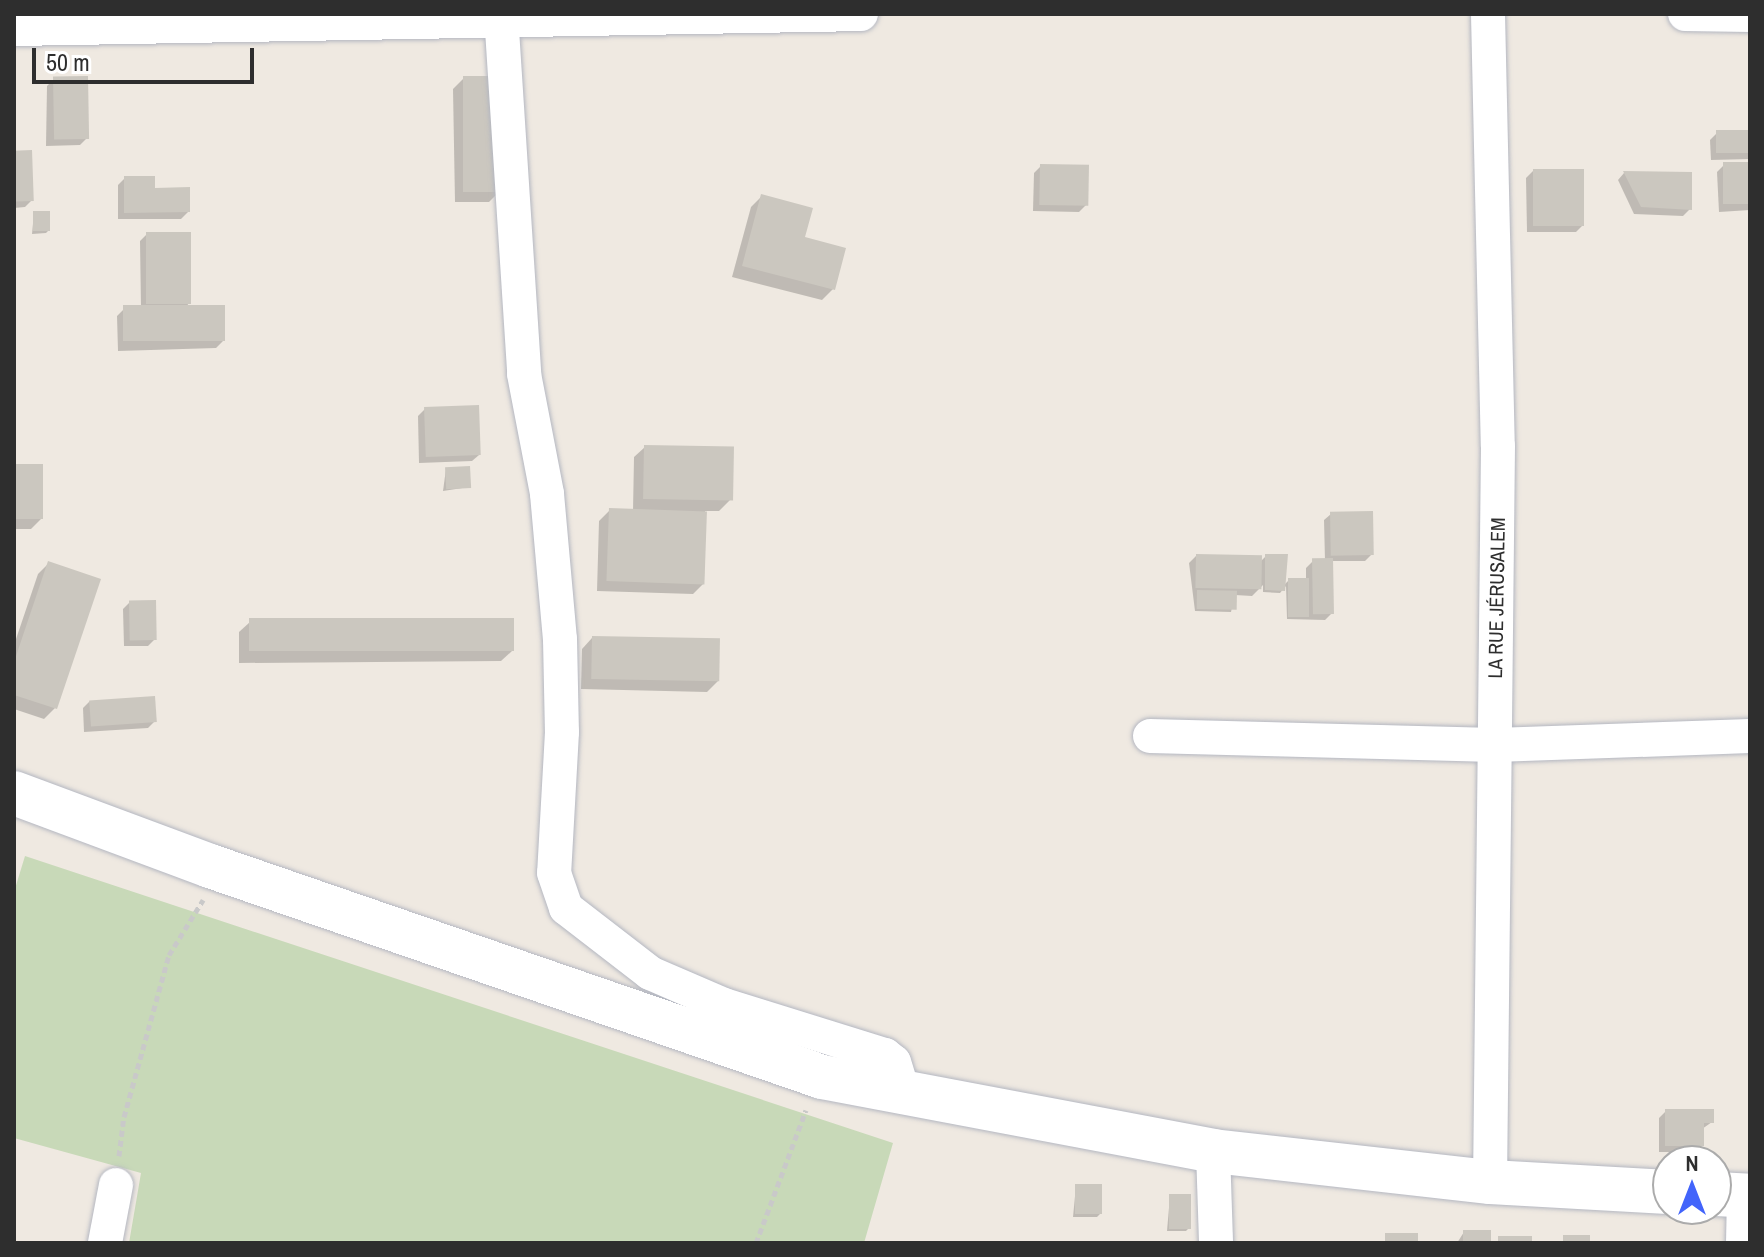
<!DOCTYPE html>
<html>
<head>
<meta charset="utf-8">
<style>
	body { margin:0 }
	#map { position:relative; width:1764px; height:1257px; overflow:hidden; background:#efe9e1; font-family:"Archivo Narrow",sans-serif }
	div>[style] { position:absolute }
	.cemetery>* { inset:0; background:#c8d9b8 }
	.shadow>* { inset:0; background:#0003 }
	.building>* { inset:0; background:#cbc7bf; transform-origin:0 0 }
	.path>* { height:5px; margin-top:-2.5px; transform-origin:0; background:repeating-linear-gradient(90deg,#c9c9c9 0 6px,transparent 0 10px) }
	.roads { filter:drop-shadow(0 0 2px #b4b7c1) drop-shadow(0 0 2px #b4b7c1) }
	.street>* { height:34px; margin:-17px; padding:0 17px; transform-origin:17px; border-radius:17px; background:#fff }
	.secondary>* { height:44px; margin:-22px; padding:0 22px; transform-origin:22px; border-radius:22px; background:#fff }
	span { translate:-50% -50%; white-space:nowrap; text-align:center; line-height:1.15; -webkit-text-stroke:7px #fff; paint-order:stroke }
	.street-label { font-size:20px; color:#2e2e2e }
	.frame { position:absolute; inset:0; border:16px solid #2e2e2e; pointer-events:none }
	.north { position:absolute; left:1652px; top:1145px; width:80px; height:80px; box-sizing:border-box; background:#fff; border:2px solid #ababab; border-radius:50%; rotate:0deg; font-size:22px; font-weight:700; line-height:32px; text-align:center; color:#2e2e2e }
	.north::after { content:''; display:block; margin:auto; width:28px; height:36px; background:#4264fb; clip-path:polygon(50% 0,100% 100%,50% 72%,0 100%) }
	.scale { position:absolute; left:32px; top:48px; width:222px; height:36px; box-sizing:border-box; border:4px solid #2e2e2e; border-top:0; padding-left:10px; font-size:24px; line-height:28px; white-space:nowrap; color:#2e2e2e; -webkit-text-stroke:6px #fff; paint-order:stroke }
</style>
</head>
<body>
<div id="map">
	<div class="cemetery">
		<i style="clip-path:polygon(25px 856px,893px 1143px,864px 1243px,129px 1243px,141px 1173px,14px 1138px,14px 892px)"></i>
	</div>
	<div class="shadow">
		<i style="clip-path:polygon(464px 78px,500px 191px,489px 202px,455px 202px,453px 89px)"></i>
		<i style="clip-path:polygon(54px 79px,87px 138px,80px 145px,46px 146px,47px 86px)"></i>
		<i style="clip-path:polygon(1750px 132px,1750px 159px,1711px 160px,1710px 140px,1717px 133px)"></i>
		<i style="clip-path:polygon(14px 153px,32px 200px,25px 207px,14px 208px)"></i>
		<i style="clip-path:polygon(1750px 164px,1750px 210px,1719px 212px,1717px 172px,1724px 165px)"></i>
		<i style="clip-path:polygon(1041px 166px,1086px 205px,1079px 212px,1033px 211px,1034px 173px)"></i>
		<i style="clip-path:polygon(1533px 171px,1583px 225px,1576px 232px,1527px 232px,1526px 178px)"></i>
		<i style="clip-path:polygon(1624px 173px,1690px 174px,1690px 209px,1683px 216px,1634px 214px,1618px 180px)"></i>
		<i style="clip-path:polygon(125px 178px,153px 190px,188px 212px,181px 219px,118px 219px,118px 185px)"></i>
		<i style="clip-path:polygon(762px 196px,803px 238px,833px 289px,822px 300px,732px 277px,751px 207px)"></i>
		<i style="clip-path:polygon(34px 213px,49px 230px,46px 233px,32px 234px)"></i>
		<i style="clip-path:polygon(147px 234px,190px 302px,185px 308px,223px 341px,216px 348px,118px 351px,117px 316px,124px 309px,141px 308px,140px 241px)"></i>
		<i style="clip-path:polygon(425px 409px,479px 455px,472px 461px,419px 463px,418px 416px)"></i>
		<i style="clip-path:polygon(645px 447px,730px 500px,719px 511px,705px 511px,704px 583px,693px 594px,597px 591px,599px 521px,610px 510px,633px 511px,634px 457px)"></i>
		<i style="clip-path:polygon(14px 466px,42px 518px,31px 529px,14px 529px)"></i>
		<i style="clip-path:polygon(446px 469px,469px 487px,443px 491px)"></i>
		<i style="clip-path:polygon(1331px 514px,1372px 554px,1365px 561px,1331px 561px,1332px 613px,1325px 620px,1287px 619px,1286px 586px,1280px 593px,1263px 592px,1263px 585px,1252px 596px,1235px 595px,1231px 612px,1195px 611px,1189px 563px,1196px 556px,1260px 562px,1266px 556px,1283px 586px,1289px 580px,1306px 580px,1306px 568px,1313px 561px,1325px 561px,1324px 520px)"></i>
		<i style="clip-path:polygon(49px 563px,55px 708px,44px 719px,14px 709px,14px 645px,38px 574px)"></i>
		<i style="clip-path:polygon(130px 602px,155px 639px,148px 646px,124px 646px,123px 609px)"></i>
		<i style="clip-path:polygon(250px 622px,512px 651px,501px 661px,239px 663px,239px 632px)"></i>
		<i style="clip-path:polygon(592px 638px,718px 681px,707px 692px,581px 689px,582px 649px)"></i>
		<i style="clip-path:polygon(90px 701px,155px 721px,148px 728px,84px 732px,83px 708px)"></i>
		<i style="clip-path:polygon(1666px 1111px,1712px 1122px,1702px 1129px,1702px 1145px,1695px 1152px,1659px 1152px,1659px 1118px)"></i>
		<i style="clip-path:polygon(1076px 1186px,1100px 1214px,1097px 1217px,1073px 1217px)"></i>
		<i style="clip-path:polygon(1170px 1196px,1189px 1228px,1186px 1231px,1167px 1231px)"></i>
		<i style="clip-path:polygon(1464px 1232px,1489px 1243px,1457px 1243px)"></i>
	</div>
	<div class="building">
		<i style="left:88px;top:76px;width:63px;height:35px;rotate:89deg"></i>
		<i style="left:463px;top:76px;width:40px;height:116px"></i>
		<i style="left:1750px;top:130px;width:23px;height:34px;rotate:90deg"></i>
		<i style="left:32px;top:150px;width:51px;height:18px;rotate:88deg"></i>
		<i style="left:1750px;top:162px;width:42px;height:27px;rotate:90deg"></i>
		<i style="left:1040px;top:164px;width:49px;height:41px;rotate:1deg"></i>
		<i style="left:1533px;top:169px;width:51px;height:57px"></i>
		<i style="clip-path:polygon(1623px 171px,1692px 172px,1692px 210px,1641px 207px)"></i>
		<i style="clip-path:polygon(124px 176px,155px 176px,155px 188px,190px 187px,190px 212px,124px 213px)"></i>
		<i style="clip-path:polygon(761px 194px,813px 208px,805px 237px,846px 248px,835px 290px,742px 266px)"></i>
		<i style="left:33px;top:211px;width:17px;height:20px"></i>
		<i style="left:146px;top:232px;width:45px;height:72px"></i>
		<i style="left:225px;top:305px;width:36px;height:102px;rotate:90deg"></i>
		<i style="left:479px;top:405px;width:50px;height:55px;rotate:88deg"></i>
		<i style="left:644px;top:445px;width:90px;height:54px;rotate:1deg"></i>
		<i style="left:14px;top:464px;width:29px;height:55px"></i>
		<i style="left:470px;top:466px;width:22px;height:25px;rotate:87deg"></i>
		<i style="left:609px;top:508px;width:98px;height:73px;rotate:2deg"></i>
		<i style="left:1373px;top:511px;width:44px;height:43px;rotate:89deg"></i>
		<i style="left:1196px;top:554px;width:66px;height:34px;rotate:1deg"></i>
		<i style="clip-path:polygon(1265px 554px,1288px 554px,1285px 591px,1265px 590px)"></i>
		<i style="left:1333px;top:558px;width:56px;height:21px;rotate:89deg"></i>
		<i style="clip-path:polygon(48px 561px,101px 579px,57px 709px,14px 695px,14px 662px)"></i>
		<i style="left:1288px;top:578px;width:21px;height:39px"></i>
		<i style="left:1197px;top:590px;width:40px;height:19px;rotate:1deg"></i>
		<i style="left:156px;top:600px;width:40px;height:27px;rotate:89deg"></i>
		<i style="left:514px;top:618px;width:33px;height:265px;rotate:90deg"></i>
		<i style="left:592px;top:636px;width:128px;height:43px;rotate:1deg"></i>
		<i style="left:155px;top:696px;width:26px;height:66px;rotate:86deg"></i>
		<i style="clip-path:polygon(1665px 1109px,1714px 1109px,1714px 1123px,1704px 1123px,1704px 1146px,1665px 1146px)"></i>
		<i style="left:1075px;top:1184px;width:27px;height:30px"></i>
		<i style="left:1169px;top:1194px;width:22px;height:35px"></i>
		<i style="left:1463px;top:1230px;width:28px;height:13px"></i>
		<i style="left:1385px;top:1233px;width:33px;height:10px"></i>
		<i style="left:1563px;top:1235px;width:27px;height:8px"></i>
		<i style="left:1498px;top:1236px;width:34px;height:7px"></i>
	</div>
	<div class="path">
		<i style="left:119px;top:1156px;width:39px;rotate:-83deg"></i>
		<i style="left:124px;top:1117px;width:168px;rotate:-74.5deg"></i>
		<i style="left:169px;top:955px;width:65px;rotate:-58.3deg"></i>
		<i style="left:756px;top:1243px;width:142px;rotate:-69.4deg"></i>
	</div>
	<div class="roads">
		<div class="street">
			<i style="left:501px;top:14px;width:361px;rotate:86.3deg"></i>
			<i style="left:524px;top:374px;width:122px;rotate:79.1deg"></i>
			<i style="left:547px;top:494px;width:146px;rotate:84.9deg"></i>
			<i style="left:560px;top:639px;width:93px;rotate:88.8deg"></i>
			<i style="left:562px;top:732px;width:141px;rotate:93.2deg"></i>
			<i style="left:554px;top:873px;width:37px;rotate:71deg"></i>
			<i style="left:566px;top:908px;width:106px;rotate:37.7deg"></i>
			<i style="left:650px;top:973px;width:81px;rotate:23.4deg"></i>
			<i style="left:724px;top:1005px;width:169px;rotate:17.3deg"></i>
			<i style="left:885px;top:1055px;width:11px;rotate:38deg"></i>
			<i style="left:894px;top:1062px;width:34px;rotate:73deg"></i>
			<i style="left:1488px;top:14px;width:432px;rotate:88.7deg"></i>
			<i style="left:1498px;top:446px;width:736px;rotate:90.62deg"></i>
			<i style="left:1685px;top:14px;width:65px;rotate:0.9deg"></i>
			<i style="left:14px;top:29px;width:847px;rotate:-1.01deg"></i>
			<i style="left:1150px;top:736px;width:345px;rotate:1.5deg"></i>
			<i style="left:1495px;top:745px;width:255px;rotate:-2deg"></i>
			<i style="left:1213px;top:1151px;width:92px;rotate:88.1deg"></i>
			<i style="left:105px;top:1243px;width:59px;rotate:-79.3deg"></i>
			<i style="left:1743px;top:1243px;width:47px;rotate:-88.8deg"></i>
		</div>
		<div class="secondary">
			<i style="left:14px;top:793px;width:209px;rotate:20.4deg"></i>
			<i style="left:210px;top:866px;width:647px;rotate:19.02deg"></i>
			<i style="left:822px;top:1077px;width:398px;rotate:10.7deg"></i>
			<i style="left:1213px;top:1151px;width:279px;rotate:6.4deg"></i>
			<i style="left:1490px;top:1182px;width:178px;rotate:3.2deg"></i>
			<i style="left:1716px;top:1194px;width:34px;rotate:3deg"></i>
		</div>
	</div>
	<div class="street-label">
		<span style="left:1496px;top:598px;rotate:-89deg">LA RUE JÉRUSALEM</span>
	</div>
	<div class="frame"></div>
	<div class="north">N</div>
	<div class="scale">50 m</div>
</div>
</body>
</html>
